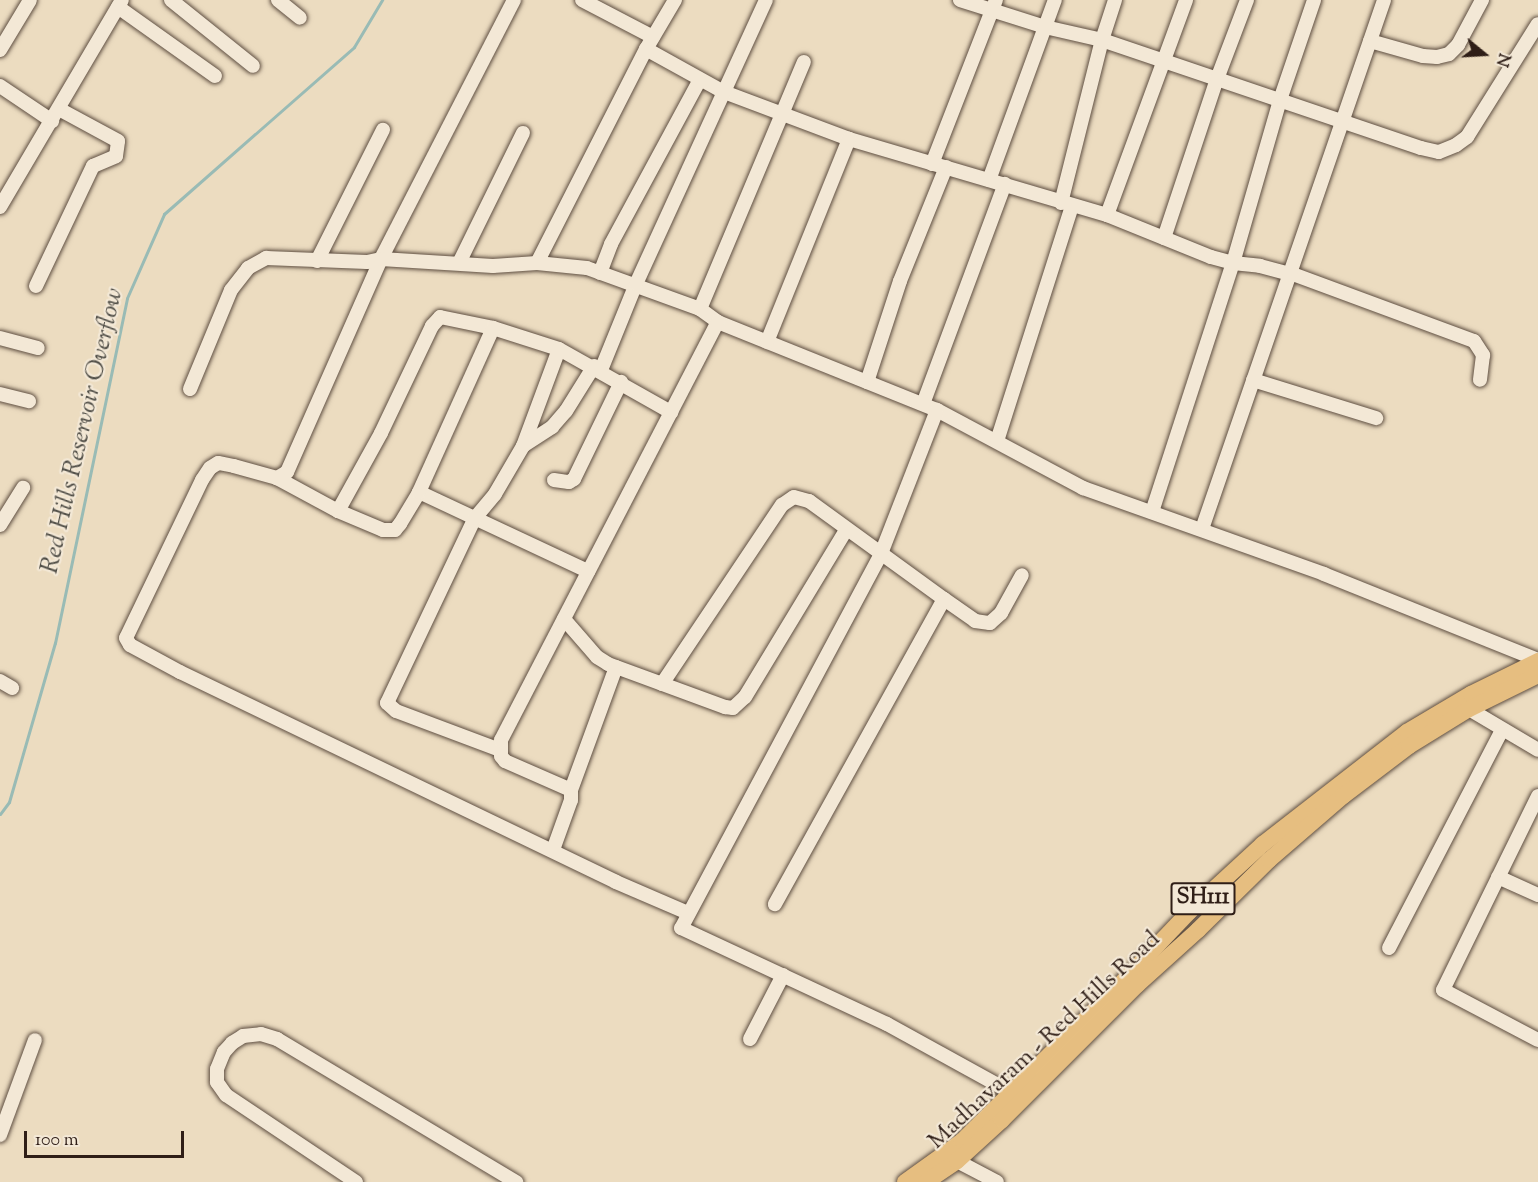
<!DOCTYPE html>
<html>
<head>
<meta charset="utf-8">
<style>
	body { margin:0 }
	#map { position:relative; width:1538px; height:1182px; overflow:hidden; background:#ecdcc0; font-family:"Sorts Mill Goudy",serif }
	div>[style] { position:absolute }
	.stream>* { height:3px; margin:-1.5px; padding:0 1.5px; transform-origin:1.5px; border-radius:1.5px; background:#99bbb5 }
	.roads { filter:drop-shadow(0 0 2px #5e4e41) drop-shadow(0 0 2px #5e4e41) }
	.minor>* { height:14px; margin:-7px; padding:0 7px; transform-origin:7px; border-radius:7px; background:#f3e8d6 }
	.major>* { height:16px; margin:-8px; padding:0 8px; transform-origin:8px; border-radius:8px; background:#e6be80 }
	span { translate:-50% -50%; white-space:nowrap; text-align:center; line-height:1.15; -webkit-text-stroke:4.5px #f3e8d6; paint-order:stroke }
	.shield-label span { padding:2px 4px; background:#f3e8d6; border:2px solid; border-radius:4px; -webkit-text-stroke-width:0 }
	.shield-label { font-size:22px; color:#2f1e17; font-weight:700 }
	.street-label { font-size:24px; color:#2f1e17 }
	.water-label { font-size:26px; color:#4f4d46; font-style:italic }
	.north { position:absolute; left:1454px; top:24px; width:60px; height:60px; -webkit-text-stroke:4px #f3e8d6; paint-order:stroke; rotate:108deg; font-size:16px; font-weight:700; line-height:24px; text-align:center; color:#2f1e17 }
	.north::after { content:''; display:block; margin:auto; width:21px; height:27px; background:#2f1e17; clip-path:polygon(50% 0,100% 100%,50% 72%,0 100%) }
	.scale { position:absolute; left:24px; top:1131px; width:160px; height:27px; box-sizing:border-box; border:3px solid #2f1e17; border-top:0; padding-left:8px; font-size:18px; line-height:21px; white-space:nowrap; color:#2f1e17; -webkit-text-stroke:4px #f3e8d6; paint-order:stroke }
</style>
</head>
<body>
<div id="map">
	<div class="stream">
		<i style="left:0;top:814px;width:15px;rotate:-53deg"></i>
		<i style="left:9px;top:802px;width:166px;rotate:-73.9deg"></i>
		<i style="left:55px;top:643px;width:352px;rotate:-78.2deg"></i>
		<i style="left:127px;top:298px;width:92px;rotate:-66.2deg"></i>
		<i style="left:164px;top:214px;width:253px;rotate:-41.3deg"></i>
		<i style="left:354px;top:47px;width:55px;rotate:-59.2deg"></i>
	</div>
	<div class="roads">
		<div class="minor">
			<i style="left:171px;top:0;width:105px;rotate:38.8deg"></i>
			<i style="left:278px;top:0;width:28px;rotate:39deg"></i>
			<i style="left:514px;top:0;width:291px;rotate:117.2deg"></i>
			<i style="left:381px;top:259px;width:233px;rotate:113.8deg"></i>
			<i style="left:287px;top:472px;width:12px;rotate:149deg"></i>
			<i style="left:277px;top:478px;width:45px;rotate:-164.4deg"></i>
			<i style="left:234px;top:466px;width:16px;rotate:-169deg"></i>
			<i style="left:218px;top:463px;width:9px;rotate:148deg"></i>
			<i style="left:210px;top:468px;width:14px;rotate:124deg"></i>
			<i style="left:202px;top:480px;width:175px;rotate:115.7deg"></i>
			<i style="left:126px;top:638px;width:8px;rotate:60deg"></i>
			<i style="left:130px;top:645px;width:57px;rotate:28.4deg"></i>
			<i style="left:180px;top:672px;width:484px;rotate:25.7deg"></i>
			<i style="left:616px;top:882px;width:78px;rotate:23.3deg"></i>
			<i style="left:582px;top:0;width:80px;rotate:27.5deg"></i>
			<i style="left:675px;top:0;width:57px;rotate:120.6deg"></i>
			<i style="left:646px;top:49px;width:240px;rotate:117deg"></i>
			<i style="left:537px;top:263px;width:50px;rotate:5.7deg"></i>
			<i style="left:587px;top:268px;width:120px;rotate:19.9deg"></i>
			<i style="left:700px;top:309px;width:22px;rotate:36deg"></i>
			<i style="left:718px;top:322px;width:236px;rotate:21.9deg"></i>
			<i style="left:937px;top:410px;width:166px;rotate:28.1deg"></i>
			<i style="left:1083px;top:488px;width:256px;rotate:19.6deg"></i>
			<i style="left:1324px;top:574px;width:231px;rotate:21.9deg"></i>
			<i style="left:960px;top:0;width:89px;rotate:17.6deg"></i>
			<i style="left:1045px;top:27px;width:58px;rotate:12.8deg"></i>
			<i style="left:1102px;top:40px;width:337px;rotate:18.7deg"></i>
			<i style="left:1421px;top:148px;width:18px;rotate:13deg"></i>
			<i style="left:1439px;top:152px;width:18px;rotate:-22deg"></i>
			<i style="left:1456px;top:145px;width:14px;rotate:-36deg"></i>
			<i style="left:1467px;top:137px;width:133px;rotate:-57.9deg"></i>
			<i style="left:118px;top:7px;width:119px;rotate:35.4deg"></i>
			<i style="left:1370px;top:41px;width:55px;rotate:15.8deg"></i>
			<i style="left:1423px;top:56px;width:14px;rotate:4deg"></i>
			<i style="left:1437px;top:57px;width:12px;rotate:-14deg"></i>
			<i style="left:1449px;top:54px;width:13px;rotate:-45deg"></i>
			<i style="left:1458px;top:45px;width:51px;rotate:-61.9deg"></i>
			<i style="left:646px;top:49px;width:89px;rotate:28.9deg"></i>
			<i style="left:724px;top:92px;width:134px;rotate:20.6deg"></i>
			<i style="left:849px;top:139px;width:269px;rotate:16.4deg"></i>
			<i style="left:1107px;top:215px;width:112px;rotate:22deg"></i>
			<i style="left:1211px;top:257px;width:23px;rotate:15deg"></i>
			<i style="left:1233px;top:263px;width:27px;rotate:6deg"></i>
			<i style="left:1260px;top:266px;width:31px;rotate:15deg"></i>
			<i style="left:0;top:50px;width:58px;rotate:-59deg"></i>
			<i style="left:0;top:86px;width:63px;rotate:33.9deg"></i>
			<i style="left:932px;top:164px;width:176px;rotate:-68.7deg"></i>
			<i style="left:989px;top:180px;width:192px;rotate:-69.9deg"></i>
			<i style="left:1061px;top:203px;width:168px;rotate:-75.9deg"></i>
			<i style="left:1102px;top:40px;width:42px;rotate:-72deg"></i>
			<i style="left:0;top:207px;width:240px;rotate:-59.5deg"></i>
			<i style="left:1107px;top:215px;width:229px;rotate:-69.8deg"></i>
			<i style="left:1164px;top:238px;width:168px;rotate:-71.6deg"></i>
			<i style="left:1217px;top:79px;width:85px;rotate:-69.2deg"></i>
			<i style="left:317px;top:261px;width:147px;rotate:-63.3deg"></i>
			<i style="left:459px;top:263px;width:145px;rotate:-63.8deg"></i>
			<i style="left:600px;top:273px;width:31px;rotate:-69deg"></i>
			<i style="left:611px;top:244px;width:185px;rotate:-61.6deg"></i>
			<i style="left:1290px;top:273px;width:196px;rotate:20.3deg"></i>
			<i style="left:1474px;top:341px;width:17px;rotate:57deg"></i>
			<i style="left:1483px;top:355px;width:25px;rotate:97deg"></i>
			<i style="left:36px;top:286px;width:133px;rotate:-64.6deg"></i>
			<i style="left:93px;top:166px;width:25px;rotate:-23deg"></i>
			<i style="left:116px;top:156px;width:15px;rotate:-82deg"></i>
			<i style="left:118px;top:141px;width:67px;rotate:-151.5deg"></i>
			<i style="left:700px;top:309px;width:268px;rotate:-67.2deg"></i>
			<i style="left:0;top:338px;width:39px;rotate:15deg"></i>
			<i style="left:767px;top:342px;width:219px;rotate:-68deg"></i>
			<i style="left:601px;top:370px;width:93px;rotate:-67.9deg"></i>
			<i style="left:636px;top:284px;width:312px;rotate:-65.4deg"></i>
			<i style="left:1253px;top:380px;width:129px;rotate:17.2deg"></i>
			<i style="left:867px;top:382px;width:106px;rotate:-71.9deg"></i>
			<i style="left:900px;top:281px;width:123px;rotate:-68deg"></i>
			<i style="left:190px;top:389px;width:107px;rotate:-67.5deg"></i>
			<i style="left:231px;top:290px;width:28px;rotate:-52deg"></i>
			<i style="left:248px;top:268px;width:21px;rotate:-29deg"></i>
			<i style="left:266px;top:258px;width:101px;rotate:2.3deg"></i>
			<i style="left:367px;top:262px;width:14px;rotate:-12deg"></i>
			<i style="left:381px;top:259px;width:112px;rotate:3.6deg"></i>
			<i style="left:493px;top:266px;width:44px;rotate:-3.9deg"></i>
			<i style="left:0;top:394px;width:30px;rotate:14deg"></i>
			<i style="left:923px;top:404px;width:235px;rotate:-69.6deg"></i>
			<i style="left:937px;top:410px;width:155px;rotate:111.3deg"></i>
			<i style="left:881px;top:554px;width:424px;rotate:118.1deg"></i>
			<i style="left:681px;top:928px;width:227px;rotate:25deg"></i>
			<i style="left:887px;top:1024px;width:143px;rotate:28.9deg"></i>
			<i style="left:997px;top:441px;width:247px;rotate:-72.3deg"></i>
			<i style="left:523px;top:446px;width:35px;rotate:-33deg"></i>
			<i style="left:552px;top:427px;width:21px;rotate:-49deg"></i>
			<i style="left:566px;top:411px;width:53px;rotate:-58.1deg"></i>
			<i style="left:277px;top:478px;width:69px;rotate:28.4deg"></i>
			<i style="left:338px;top:511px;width:89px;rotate:-61.1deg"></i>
			<i style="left:381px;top:433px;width:119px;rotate:-64.5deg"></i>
			<i style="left:432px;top:326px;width:12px;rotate:-48deg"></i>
			<i style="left:440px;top:317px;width:54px;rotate:11.7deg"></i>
			<i style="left:493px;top:328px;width:69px;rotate:17.7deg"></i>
			<i style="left:559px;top:349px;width:129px;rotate:29.4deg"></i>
			<i style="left:554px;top:480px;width:15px;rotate:8deg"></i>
			<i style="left:569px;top:482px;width:6px;rotate:-31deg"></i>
			<i style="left:574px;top:479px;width:108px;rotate:-64.1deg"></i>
			<i style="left:419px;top:492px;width:187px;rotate:25.1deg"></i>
			<i style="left:338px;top:511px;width:49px;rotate:22.9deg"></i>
			<i style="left:383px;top:530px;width:12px"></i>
			<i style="left:395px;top:530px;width:8px;rotate:-50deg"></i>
			<i style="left:400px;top:524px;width:37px;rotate:-59deg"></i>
			<i style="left:419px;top:492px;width:180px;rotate:-65.7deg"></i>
			<i style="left:1152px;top:512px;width:262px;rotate:-72deg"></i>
			<i style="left:1233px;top:263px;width:170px;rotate:-73.9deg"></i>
			<i style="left:1280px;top:100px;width:106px;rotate:-71.2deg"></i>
			<i style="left:0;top:525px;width:44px;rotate:-58.1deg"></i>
			<i style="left:1202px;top:529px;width:559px;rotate:-71.01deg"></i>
			<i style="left:944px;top:599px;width:38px;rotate:35deg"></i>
			<i style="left:975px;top:621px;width:15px;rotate:8deg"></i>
			<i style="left:990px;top:623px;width:15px;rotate:-42deg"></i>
			<i style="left:1001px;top:613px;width:43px;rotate:-61.1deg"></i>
			<i style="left:564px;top:619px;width:50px;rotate:49deg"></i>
			<i style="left:597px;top:657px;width:13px;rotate:32deg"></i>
			<i style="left:608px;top:664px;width:125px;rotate:20.2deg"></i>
			<i style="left:725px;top:707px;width:8px;rotate:7deg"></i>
			<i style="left:733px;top:708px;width:16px;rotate:-43deg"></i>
			<i style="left:745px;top:697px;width:195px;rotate:-58.8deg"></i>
			<i style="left:0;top:681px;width:14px;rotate:30deg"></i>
			<i style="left:662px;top:684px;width:216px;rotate:-56.2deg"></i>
			<i style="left:782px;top:505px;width:14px;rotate:-34deg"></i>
			<i style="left:794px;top:497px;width:16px;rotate:15deg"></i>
			<i style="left:809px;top:501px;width:167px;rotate:36deg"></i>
			<i style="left:944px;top:599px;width:349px;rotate:119deg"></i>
			<i style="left:1469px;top:709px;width:80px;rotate:30.7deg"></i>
			<i style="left:500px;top:750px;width:111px;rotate:-159.4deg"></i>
			<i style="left:396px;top:711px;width:12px;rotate:-138deg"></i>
			<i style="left:387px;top:703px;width:205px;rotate:-64.6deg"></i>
			<i style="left:475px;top:518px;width:31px;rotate:-50deg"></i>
			<i style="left:495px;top:494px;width:56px;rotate:-59.7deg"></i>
			<i style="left:523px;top:446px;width:103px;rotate:-69.6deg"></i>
			<i style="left:571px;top:790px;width:131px;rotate:-69.9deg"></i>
			<i style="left:1538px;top:796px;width:216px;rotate:116.1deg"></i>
			<i style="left:1443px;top:990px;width:107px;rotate:27.8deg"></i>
			<i style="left:553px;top:850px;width:53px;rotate:-70.2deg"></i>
			<i style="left:571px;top:800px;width:10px;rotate:-90deg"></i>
			<i style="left:571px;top:790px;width:72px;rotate:-156.3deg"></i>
			<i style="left:505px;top:761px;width:6px;rotate:-129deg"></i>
			<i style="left:501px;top:756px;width:16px;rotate:-90deg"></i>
			<i style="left:501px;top:740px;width:471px;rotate:-62.6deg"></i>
			<i style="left:1498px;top:877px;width:44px;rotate:24.2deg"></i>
			<i style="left:1389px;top:948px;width:246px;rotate:-62.6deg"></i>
			<i style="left:750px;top:1039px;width:72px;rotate:-62.7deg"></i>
			<i style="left:0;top:1135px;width:101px;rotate:-69.8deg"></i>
			<i style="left:957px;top:1161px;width:45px;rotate:27.7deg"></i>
			<i style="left:356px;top:1182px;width:156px;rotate:-146.2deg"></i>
			<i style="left:226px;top:1095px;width:16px;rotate:-125deg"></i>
			<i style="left:217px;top:1082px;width:13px;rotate:-90deg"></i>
			<i style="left:217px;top:1069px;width:18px;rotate:-68deg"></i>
			<i style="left:224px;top:1052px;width:12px;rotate:-48deg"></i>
			<i style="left:232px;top:1043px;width:13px;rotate:-32deg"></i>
			<i style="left:243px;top:1036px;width:18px;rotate:-6deg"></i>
			<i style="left:261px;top:1034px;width:17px;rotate:17deg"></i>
			<i style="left:277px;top:1039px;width:279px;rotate:30.9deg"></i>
		</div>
		<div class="major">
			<i style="left:905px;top:1182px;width:70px;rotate:-35.7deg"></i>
			<i style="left:962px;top:1141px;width:212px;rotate:-44.6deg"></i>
			<i style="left:1113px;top:992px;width:110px;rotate:-46.5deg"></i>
			<i style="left:1189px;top:912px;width:100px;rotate:-42.6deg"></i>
			<i style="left:1263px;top:844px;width:182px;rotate:-37.9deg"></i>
			<i style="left:1407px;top:732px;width:74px;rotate:-30.7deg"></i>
			<i style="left:1471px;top:694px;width:75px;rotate:-26.2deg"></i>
			<i style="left:926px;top:1182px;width:37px;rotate:-34deg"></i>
			<i style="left:957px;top:1161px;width:61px;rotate:-42.3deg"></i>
			<i style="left:1002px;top:1120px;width:191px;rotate:-45deg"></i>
			<i style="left:1137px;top:985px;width:82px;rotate:-42deg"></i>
			<i style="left:1198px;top:930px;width:100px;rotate:-44.6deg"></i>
			<i style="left:1269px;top:860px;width:98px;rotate:-40.9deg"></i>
			<i style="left:1343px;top:796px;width:83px;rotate:-37.1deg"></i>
			<i style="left:1409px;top:746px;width:70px;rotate:-31.7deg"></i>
			<i style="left:1469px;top:709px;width:77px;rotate:-26.2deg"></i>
		</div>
	</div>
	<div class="shield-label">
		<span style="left:1203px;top:899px">SH111</span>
	</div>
	<div class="street-label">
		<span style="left:1045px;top:1041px;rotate:-43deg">Madhavaram - Red Hills Road</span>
	</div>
	<div class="water-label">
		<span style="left:83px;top:431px;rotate:-77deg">Red Hills Reservoir Overflow</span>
	</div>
	<div class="north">N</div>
	<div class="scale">100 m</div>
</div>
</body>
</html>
